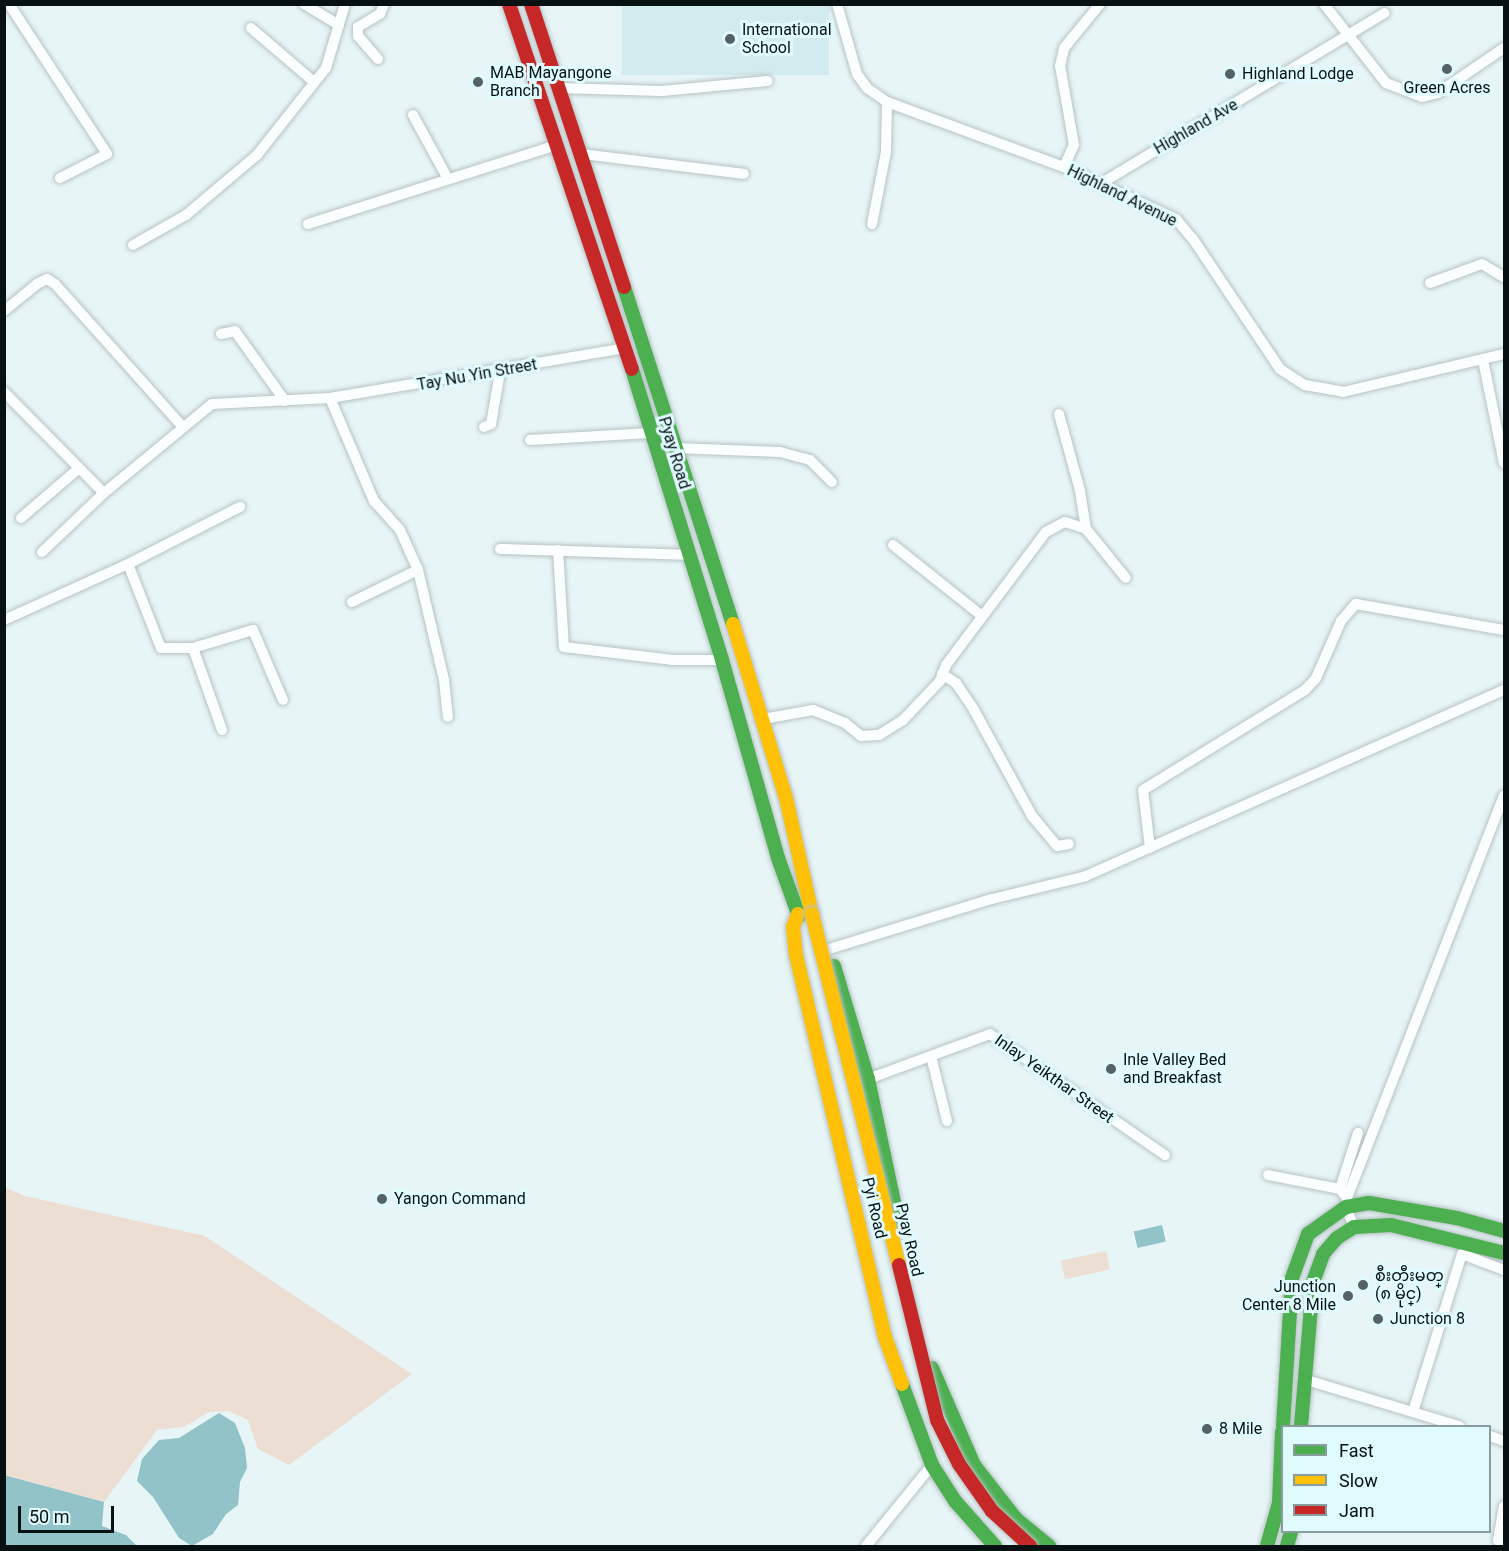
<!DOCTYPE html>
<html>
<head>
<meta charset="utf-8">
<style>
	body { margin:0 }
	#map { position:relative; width:1509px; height:1551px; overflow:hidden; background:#e7f5f7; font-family:Roboto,"Noto Sans Myanmar",sans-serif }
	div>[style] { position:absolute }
	.built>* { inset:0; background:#d2ebee; transform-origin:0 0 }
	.green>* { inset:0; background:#edded4; transform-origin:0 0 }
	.water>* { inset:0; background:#92c3c8; transform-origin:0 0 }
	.roads { filter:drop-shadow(0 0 2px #b7c2c3) drop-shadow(0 0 2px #b7c2c3) }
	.street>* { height:10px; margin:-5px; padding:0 5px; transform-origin:5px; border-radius:5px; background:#fbfefe }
	.fast>* { height:14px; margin:-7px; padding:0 7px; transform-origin:7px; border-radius:7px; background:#4caf50 }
	.slow>* { height:14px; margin:-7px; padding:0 7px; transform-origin:7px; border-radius:7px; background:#ffc107 }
	.jam>* { height:14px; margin:-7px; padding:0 7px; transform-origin:7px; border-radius:7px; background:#c62828 }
	.bridges { filter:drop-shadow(0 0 2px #b7c2c3) drop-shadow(0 0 2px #b7c2c3) }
	.slow-bridge>* { height:14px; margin:-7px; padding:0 7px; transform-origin:7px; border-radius:7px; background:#ffc107 }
	.jam-bridge>* { height:14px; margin:-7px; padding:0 7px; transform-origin:7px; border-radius:7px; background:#c62828 }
	.dots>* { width:16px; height:16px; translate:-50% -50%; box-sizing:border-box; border:3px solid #e0fbfe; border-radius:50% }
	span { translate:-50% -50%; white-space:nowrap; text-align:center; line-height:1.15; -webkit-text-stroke:6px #e0fbfe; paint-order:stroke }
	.poi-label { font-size:16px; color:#071112 }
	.left { translate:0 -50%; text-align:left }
	.right { translate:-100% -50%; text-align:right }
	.street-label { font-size:16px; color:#071112 }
	.frame { position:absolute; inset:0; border:6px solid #071112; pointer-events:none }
	.legend { position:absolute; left:1281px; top:1425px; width:210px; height:108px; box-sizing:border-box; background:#e0fbfe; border:2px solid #899da0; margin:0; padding:8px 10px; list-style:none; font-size:18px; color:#071112 }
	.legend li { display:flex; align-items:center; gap:12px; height:30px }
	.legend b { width:30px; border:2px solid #899da0 }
	.scale { position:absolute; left:18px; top:1506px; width:96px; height:27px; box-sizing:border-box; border:3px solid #071112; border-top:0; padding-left:8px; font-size:18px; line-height:21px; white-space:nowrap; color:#071112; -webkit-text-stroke:4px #e0fbfe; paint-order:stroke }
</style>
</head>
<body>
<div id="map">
	<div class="built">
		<i style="left:622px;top:5px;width:207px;height:70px"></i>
	</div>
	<div class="green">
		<i style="clip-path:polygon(4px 1187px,25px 1196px,205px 1236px,412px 1374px,289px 1465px,258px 1449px,248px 1420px,228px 1411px,209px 1412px,184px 1427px,157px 1430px,104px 1502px,5px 1475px)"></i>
		<i style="left:1106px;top:1251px;width:19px;height:46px;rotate:78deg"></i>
	</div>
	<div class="water">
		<i style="left:1162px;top:1225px;width:17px;height:29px;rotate:77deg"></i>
		<i style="clip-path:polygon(219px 1413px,235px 1423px,245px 1448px,247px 1468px,240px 1482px,238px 1505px,226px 1514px,213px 1534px,192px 1546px,179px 1538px,153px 1497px,137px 1481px,142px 1459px,159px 1440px,179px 1438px)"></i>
		<i style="clip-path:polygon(4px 1475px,104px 1502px,102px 1526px,126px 1535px,137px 1546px,5px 1546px)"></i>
	</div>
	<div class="roads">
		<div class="street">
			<i style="left:9px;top:4px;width:179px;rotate:56.8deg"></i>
			<i style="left:107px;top:154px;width:53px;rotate:152.9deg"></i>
			<i style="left:304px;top:4px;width:41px;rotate:31deg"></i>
			<i style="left:837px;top:4px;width:73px;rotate:74.1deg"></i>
			<i style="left:857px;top:74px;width:17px;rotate:54deg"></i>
			<i style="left:867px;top:88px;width:24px;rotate:35deg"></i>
			<i style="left:887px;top:102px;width:189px;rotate:20.2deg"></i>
			<i style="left:1064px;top:167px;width:123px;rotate:24.9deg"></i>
			<i style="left:1176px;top:219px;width:26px;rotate:50deg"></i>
			<i style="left:1193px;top:239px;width:156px;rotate:56.2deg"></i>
			<i style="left:1280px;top:369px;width:30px;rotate:33deg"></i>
			<i style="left:1305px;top:385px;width:39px;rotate:10deg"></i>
			<i style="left:1343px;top:392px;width:165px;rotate:-13.3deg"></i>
			<i style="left:1324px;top:4px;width:100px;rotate:51.9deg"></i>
			<i style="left:1386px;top:83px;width:39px;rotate:21deg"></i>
			<i style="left:1422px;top:97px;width:16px;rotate:-14deg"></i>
			<i style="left:1438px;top:93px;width:80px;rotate:-34.3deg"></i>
			<i style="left:251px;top:28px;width:83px;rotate:40.6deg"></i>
			<i style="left:378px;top:59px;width:30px;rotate:-131deg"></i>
			<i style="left:358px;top:36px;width:9px;rotate:-90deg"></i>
			<i style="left:358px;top:27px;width:26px;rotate:-31deg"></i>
			<i style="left:380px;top:14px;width:11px;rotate:-68deg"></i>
			<i style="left:559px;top:88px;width:103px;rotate:1.7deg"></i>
			<i style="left:662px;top:91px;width:106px;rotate:-5.4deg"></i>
			<i style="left:413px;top:115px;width:73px;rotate:61.3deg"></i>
			<i style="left:582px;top:154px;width:163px;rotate:7deg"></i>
			<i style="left:1064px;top:167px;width:24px;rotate:-66deg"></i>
			<i style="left:1074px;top:145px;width:80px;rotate:-100deg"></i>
			<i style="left:1060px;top:66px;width:18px;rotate:-77deg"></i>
			<i style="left:1064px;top:48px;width:57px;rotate:-50.7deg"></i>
			<i style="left:1100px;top:184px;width:332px;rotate:-31deg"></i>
			<i style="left:308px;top:224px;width:261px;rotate:-17.6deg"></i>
			<i style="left:872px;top:224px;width:73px;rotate:-79deg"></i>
			<i style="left:886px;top:152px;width:50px;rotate:-88.9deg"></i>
			<i style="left:133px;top:245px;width:61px;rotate:-29.5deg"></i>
			<i style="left:186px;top:215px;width:93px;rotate:-40.2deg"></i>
			<i style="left:257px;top:155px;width:111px;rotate:-51.6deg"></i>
			<i style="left:326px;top:68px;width:67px;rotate:-73.5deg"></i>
			<i style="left:1430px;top:283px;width:55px;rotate:-20.1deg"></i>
			<i style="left:1482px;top:264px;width:26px;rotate:31deg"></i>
			<i style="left:4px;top:311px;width:43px;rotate:-39.3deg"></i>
			<i style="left:37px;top:284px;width:11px;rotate:-27deg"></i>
			<i style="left:47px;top:279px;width:9px;rotate:32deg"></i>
			<i style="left:55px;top:284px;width:192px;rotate:48.2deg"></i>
			<i style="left:221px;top:334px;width:14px;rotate:-12deg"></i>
			<i style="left:235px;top:331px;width:86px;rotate:54.5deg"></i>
			<i style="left:1483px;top:360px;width:105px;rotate:78.5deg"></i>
			<i style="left:4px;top:392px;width:142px;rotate:45.3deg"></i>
			<i style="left:104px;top:493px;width:140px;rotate:-39.5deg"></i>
			<i style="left:212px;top:404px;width:118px;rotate:-2.9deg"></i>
			<i style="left:330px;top:398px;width:299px;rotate:-9.6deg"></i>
			<i style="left:330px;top:398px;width:112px;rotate:66.9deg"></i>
			<i style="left:374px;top:501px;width:39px;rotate:48deg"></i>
			<i style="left:400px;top:530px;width:44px;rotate:65.8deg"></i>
			<i style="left:418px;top:570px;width:113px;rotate:76.7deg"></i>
			<i style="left:444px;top:680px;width:37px;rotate:84deg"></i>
			<i style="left:1059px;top:414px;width:80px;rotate:74.7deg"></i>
			<i style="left:1080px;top:491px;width:38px;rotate:81deg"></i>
			<i style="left:484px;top:427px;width:8px;rotate:-23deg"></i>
			<i style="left:491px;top:424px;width:53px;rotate:-80.2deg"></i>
			<i style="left:530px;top:440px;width:120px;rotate:-3.3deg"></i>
			<i style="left:675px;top:448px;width:105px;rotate:2.2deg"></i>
			<i style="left:780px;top:452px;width:31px;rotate:15deg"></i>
			<i style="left:810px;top:460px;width:31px;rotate:45deg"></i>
			<i style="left:21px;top:518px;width:75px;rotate:-40.7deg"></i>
			<i style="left:893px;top:545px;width:114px;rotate:38.6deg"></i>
			<i style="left:500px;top:549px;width:189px;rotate:1.8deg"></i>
			<i style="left:558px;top:550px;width:97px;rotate:86.5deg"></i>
			<i style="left:564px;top:647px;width:110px;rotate:6.8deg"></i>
			<i style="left:673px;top:660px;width:49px"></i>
			<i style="left:42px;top:552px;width:86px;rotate:-43.6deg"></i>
			<i style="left:128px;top:564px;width:90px;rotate:68.6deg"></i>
			<i style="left:161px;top:648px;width:32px"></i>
			<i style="left:193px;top:648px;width:63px;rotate:-16.7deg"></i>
			<i style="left:253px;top:630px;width:76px;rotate:66.8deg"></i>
			<i style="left:352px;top:602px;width:73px;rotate:-25.9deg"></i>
			<i style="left:4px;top:620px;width:136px;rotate:-24.3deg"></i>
			<i style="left:128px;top:564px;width:126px;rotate:-27deg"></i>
			<i style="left:193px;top:648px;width:87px;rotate:70.5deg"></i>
			<i style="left:942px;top:674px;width:17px;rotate:33deg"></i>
			<i style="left:956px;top:683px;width:32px;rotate:56deg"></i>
			<i style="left:974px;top:710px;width:121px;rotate:61.3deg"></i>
			<i style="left:1032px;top:816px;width:39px;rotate:50deg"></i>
			<i style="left:1057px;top:846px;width:12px;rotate:-9deg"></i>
			<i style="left:763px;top:719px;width:51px;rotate:-10.2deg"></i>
			<i style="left:813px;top:710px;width:35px;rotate:22deg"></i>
			<i style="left:845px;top:723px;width:21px;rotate:39deg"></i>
			<i style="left:861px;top:736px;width:18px;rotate:-3deg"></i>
			<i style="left:879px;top:735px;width:28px;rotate:-32deg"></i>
			<i style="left:903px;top:720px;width:54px;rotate:-46.5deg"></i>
			<i style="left:940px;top:681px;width:17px;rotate:-69deg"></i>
			<i style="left:946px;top:665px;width:166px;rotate:-53.1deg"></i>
			<i style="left:1046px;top:532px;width:21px;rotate:-28deg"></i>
			<i style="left:1065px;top:522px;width:22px;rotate:18deg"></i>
			<i style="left:1086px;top:529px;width:63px;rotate:50.8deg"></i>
			<i style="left:1150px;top:848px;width:58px;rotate:-96.9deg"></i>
			<i style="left:1143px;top:790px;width:190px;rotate:-31.7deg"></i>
			<i style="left:1305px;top:690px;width:16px;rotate:-47deg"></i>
			<i style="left:1316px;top:678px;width:62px;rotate:-66.3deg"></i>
			<i style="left:1341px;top:621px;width:23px;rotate:-49deg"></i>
			<i style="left:1356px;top:604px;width:150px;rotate:10deg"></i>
			<i style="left:829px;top:949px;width:170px;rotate:-17.1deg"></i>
			<i style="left:992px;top:899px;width:97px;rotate:-13.7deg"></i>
			<i style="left:1086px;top:876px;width:458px;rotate:-24deg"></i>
			<i style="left:931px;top:1056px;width:67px;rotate:76.2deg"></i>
			<i style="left:868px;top:1079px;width:130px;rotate:-20.2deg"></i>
			<i style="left:990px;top:1034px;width:213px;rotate:34.7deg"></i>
			<i style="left:1268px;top:1175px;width:73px;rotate:11deg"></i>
			<i style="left:1347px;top:1198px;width:432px;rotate:-68.7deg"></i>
			<i style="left:1354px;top:1227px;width:22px;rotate:-112deg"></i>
			<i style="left:1346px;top:1207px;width:9px;rotate:-84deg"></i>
			<i style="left:1347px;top:1198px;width:11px;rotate:-128deg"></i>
			<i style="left:1340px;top:1189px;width:59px;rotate:-72.2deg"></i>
			<i style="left:1303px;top:1379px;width:163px;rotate:16.8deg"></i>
			<i style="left:1413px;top:1412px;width:165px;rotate:-72.8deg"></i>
			<i style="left:1462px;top:1254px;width:45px;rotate:20.9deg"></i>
			<i style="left:1490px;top:1436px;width:15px;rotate:20deg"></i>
			<i style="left:1504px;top:1506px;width:35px;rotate:100deg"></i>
			<i style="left:1498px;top:1540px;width:8px;rotate:45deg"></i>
			<i style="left:866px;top:1546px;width:104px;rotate:-50.8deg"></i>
		</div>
		<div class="fast">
			<i style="left:624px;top:287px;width:354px;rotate:72.1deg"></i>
			<i style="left:632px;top:369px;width:305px;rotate:72.8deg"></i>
			<i style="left:722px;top:660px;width:206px;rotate:74.2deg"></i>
			<i style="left:778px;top:858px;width:62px;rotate:70.1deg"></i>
			<i style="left:834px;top:966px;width:118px;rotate:73.3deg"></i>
			<i style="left:868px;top:1079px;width:145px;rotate:78.1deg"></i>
			<i style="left:932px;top:1368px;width:106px;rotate:66.6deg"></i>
			<i style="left:974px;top:1465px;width:68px;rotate:52.1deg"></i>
			<i style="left:1016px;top:1519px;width:43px;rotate:39.3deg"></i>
			<i style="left:902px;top:1384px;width:86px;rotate:69.7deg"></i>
			<i style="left:932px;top:1465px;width:43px;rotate:57.4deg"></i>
			<i style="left:955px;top:1501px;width:60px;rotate:48.4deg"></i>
			<i style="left:1283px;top:1426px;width:148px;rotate:-86.5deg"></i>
			<i style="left:1292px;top:1278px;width:47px;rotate:-70deg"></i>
			<i style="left:1308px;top:1234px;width:47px;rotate:-35.4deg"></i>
			<i style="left:1346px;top:1207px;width:23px;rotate:-10deg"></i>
			<i style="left:1369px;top:1203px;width:89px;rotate:9.7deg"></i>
			<i style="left:1457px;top:1218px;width:49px;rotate:15.5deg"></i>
			<i style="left:1301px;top:1426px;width:144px;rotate:-85.2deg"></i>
			<i style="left:1313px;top:1282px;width:30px;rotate:-70deg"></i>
			<i style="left:1323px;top:1254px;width:21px;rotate:-49deg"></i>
			<i style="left:1337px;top:1238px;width:20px;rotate:-33deg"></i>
			<i style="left:1354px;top:1227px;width:37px;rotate:-3deg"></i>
			<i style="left:1391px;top:1225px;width:116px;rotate:13.9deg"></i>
			<i style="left:1267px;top:1546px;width:45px;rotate:-74.4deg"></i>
			<i style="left:1279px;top:1503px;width:71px;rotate:-87.6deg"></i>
			<i style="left:1287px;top:1546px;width:15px;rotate:-74deg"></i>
		</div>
		<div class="slow">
			<i style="left:733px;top:624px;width:182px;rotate:73.1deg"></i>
			<i style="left:786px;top:798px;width:119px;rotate:77.4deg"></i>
			<i style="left:798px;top:914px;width:14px;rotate:111deg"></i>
			<i style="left:793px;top:927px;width:28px;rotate:84deg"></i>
			<i style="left:796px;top:955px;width:392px;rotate:76.9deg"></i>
			<i style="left:885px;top:1337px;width:50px;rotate:70.1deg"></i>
		</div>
		<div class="jam">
			<i style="left:509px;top:4px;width:385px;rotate:71.4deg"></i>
			<i style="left:531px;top:4px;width:298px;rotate:71.8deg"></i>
		</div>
	</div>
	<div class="bridges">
		<div class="slow-bridge">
			<i style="left:812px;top:914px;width:362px;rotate:76.1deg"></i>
		</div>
		<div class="jam-bridge">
			<i style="left:899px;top:1265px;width:160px;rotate:76.2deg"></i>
			<i style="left:937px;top:1420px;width:49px;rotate:63.4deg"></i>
			<i style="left:959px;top:1464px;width:57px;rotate:54.9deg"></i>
			<i style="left:992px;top:1511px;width:52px;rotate:42.6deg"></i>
		</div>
	</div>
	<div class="dots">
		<i style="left:730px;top:39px;background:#556162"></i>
		<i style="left:1447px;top:69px;background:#556162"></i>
		<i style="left:1230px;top:74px;background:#556162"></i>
		<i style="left:478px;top:82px;background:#556162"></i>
		<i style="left:1111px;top:1069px;background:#556162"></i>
		<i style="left:382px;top:1199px;background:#556162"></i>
		<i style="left:1363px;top:1285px;background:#556162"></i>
		<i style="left:1348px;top:1296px;background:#556162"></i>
		<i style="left:1378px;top:1319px;background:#556162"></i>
		<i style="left:1207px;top:1429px;background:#556162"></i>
	</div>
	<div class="poi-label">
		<span class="left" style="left:742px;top:39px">International<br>School</span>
		<span class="left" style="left:490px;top:82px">MAB Mayangone<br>Branch</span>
		<span class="left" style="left:1242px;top:74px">Highland Lodge</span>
		<span style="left:1447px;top:88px">Green Acres</span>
		<span class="left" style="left:1123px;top:1069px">Inle Valley Bed<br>and Breakfast</span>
		<span class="left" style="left:394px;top:1199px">Yangon Command</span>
		<span class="left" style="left:1375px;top:1285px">စီးတီးမတ္<br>(၈ မိုင္)</span>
		<span class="right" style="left:1336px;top:1296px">Junction<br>Center 8 Mile</span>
		<span class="left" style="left:1390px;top:1319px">Junction 8</span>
		<span class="left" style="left:1219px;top:1429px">8 Mile</span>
	</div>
	<div class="street-label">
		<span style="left:1196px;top:127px;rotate:-30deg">Highland Ave</span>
		<span style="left:1122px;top:196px;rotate:26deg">Highland Avenue</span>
		<span style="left:477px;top:375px;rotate:-10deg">Tay Nu Yin Street</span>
		<span style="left:674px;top:453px;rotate:73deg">Pyay Road</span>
		<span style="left:1054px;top:1079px;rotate:35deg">Inlay Yeikthar Street</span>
		<span style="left:874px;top:1208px;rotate:77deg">Pyi Road</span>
		<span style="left:909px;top:1240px;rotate:77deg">Pyay Road</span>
	</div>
	<div class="frame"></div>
	<ul class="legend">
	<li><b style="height:8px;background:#4caf50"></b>Fast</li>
	<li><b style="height:8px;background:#ffc107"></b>Slow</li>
	<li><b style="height:8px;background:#c62828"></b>Jam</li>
	</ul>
	<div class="scale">50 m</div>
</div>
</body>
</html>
